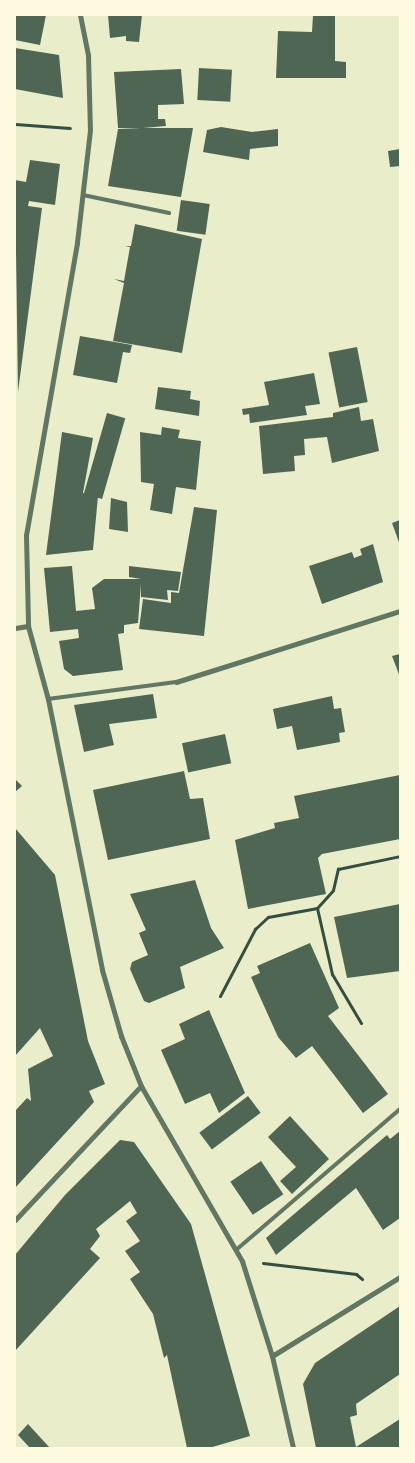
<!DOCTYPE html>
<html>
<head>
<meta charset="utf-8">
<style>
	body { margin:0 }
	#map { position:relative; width:415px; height:1463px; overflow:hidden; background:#e9edc9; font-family:"DM Sans",sans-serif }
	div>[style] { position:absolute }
	.building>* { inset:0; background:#4f6655; transform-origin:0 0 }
	.path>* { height:3px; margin:-1.5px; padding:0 1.5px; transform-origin:1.5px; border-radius:1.5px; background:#344e41 }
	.service>* { height:4px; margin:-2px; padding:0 2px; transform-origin:2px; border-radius:2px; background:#617663 }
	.minor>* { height:5px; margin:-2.5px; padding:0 2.5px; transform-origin:2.5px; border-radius:2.5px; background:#617663 }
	span { translate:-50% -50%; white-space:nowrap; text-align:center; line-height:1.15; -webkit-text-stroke:4px #fefae0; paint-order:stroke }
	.frame { position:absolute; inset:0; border:16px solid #fefae0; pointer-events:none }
</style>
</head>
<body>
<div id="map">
	<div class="building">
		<i style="clip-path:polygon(15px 15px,46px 15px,40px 45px,15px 40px)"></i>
		<i style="clip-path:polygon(108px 15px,142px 15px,139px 42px,126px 41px,126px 36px,110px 38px)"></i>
		<i style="clip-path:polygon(313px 15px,335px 15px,335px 61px,346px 62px,346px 78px,276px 78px,278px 31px,312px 32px)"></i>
		<i style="clip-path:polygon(15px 48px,59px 55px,63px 98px,15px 89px)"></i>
		<i style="left:199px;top:68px;width:33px;height:32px;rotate:3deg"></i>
		<i style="clip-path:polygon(181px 69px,184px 104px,158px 105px,158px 119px,165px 119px,166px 126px,143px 128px,193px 128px,181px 197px,108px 186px,118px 129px,141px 128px,118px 128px,114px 72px)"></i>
		<i style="clip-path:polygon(221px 127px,252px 132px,278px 129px,278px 146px,250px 149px,249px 160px,203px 152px,207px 130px)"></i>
		<i style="clip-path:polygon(400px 149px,400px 166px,390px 167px,388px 151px)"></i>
		<i style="clip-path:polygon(30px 160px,60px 164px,55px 205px,29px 201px,28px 206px,42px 208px,18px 392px,15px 180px,26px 182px)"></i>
		<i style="left:181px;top:200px;width:29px;height:31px;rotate:8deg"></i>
		<i style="clip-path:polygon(135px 224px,202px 239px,182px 353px,113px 341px,124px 283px,114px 279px,124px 281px,130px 247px,125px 246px,131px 246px)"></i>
		<i style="clip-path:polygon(80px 336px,132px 345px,130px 353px,123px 352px,117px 383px,73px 375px)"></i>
		<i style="left:357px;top:347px;width:56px;height:29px;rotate:79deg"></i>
		<i style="clip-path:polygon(314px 373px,320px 404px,305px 406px,307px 415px,250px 423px,249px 414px,243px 415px,242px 409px,269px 405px,264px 382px)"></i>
		<i style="clip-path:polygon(158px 387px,191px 391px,190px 399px,200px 401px,199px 416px,155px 409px)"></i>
		<i style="clip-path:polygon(359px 407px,361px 421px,373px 419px,379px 451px,332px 463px,327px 437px,304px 439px,305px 455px,294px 456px,295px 471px,263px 474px,259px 426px,333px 417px,333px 413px)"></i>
		<i style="left:107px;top:413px;width:19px;height:84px;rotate:16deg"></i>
		<i style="clip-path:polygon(162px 427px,180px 430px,178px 438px,201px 441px,196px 490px,176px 487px,172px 514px,150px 510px,154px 484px,141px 482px,140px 432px,161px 435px)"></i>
		<i style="clip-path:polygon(62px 432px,93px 438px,83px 493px,98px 496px,93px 550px,46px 555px)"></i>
		<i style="clip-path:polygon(111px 498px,127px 502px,128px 532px,109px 529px)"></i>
		<i style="clip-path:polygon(194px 507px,217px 510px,204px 636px,139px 629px,143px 599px,171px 603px,171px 592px,179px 593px)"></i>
		<i style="clip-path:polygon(400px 520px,400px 545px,392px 523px)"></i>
		<i style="clip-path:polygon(373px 544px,383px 582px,322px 604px,309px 566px,352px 552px,354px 558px,362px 555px,360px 549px)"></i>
		<i style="clip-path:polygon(72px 566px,76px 611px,95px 609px,92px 588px,104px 579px,141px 579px,129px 577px,129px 566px,181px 572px,178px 591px,167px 590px,168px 600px,141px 597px,141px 584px,138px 623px,124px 625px,124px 633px,118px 634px,123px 670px,73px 676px,64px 669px,59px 641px,79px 638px,78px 629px,50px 632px,44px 568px)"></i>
		<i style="clip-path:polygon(400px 654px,400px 677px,392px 656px)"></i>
		<i style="clip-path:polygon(153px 694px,157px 718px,109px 724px,114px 745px,84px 752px,74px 705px)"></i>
		<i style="clip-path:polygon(332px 696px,334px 709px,341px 708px,345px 732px,339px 733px,340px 742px,297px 750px,292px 726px,277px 729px,273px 709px)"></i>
		<i style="left:225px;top:734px;width:30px;height:44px;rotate:78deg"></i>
		<i style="clip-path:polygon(184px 771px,190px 799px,203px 798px,210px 839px,108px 860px,93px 790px)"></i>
		<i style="clip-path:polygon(400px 775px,400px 839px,322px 854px,318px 858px,326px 894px,248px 909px,235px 840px,275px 828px,274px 823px,299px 818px,294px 796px)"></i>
		<i style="clip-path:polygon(15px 779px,22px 786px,15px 792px)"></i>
		<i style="clip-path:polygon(15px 828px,55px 875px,88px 1041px,105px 1084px,89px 1091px,94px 1102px,15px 1188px,15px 1111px,27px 1098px,31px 1101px,28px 1069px,53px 1056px,40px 1028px,15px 1056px)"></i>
		<i style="clip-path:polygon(195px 880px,211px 928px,224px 948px,180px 967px,185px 988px,149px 1003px,144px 1001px,130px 969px,132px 962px,148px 955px,139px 933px,146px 930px,130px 894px)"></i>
		<i style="clip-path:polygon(400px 904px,400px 971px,347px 978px,334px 917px)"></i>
		<i style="clip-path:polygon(310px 943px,339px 1008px,328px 1016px,388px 1094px,363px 1113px,312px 1046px,296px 1058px,278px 1037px,251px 977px,260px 973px,257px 966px)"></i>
		<i style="clip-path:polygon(209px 1010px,245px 1093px,219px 1113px,210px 1093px,185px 1104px,161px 1050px,185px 1039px,179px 1024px)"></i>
		<i style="left:248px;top:1096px;width:21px;height:61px;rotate:53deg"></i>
		<i style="clip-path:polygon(290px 1116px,329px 1159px,292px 1194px,280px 1181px,296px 1167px,268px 1137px)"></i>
		<i style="clip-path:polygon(400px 1131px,400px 1218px,383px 1230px,356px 1188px,276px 1255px,266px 1238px,387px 1135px,390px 1139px)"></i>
		<i style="clip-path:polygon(120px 1140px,134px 1142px,191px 1224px,250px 1436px,209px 1448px,187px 1448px,167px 1355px,164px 1358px,153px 1314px,130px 1279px,140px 1272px,125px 1251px,140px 1241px,126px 1221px,137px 1213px,130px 1201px,96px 1229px,100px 1236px,90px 1249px,100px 1258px,15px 1351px,15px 1255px,65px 1195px)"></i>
		<i style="left:261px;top:1161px;width:40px;height:37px;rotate:56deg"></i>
		<i style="clip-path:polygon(400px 1306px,400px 1374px,356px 1404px,357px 1415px,350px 1417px,356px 1447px,400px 1419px,400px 1448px,316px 1448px,303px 1384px,315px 1363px)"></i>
		<i style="clip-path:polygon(28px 1424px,50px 1448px,30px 1448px,18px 1435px)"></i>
	</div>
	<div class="path">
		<i style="left:15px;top:124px;width:55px;rotate:4.2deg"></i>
		<i style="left:317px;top:908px;width:68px;rotate:77.2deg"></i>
		<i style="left:332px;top:974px;width:57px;rotate:59.4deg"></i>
		<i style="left:220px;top:996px;width:76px;rotate:-62.4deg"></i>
		<i style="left:255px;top:929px;width:18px;rotate:-43deg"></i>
		<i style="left:268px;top:917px;width:50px;rotate:-10.4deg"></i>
		<i style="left:317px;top:908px;width:24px;rotate:-48deg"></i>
		<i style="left:333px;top:890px;width:22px;rotate:-77deg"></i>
		<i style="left:338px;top:869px;width:63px;rotate:-11.8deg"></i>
		<i style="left:263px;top:1263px;width:94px;rotate:6.7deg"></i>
		<i style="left:356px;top:1274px;width:8px;rotate:40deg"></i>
	</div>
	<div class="service">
		<i style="left:83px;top:195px;width:88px;rotate:11.8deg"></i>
		<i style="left:48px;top:699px;width:129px;rotate:-7.6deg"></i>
		<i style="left:236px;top:1250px;width:216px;rotate:-40.7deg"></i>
	</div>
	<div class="minor">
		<i style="left:80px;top:15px;width:41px;rotate:78.7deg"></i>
		<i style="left:88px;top:55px;width:75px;rotate:88.5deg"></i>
		<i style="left:90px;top:130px;width:114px;rotate:96.6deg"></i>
		<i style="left:77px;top:243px;width:296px;rotate:99.9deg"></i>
		<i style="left:26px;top:535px;width:91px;rotate:88.7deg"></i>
		<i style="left:28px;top:626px;width:76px;rotate:74.7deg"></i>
		<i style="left:48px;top:699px;width:276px;rotate:78.7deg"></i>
		<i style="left:102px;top:970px;width:69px;rotate:73.9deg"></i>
		<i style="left:121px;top:1036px;width:54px;rotate:68.2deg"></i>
		<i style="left:141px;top:1086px;width:202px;rotate:60deg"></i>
		<i style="left:242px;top:1261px;width:100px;rotate:72.5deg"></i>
		<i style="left:272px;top:1356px;width:94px;rotate:77.1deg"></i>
		<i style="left:15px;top:628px;width:13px;rotate:-9deg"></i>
		<i style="left:176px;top:682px;width:235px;rotate:-17.6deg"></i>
		<i style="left:15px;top:1220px;width:184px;rotate:-46.8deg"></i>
		<i style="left:272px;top:1356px;width:150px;rotate:-31.7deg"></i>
	</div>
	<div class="frame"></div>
</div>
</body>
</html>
